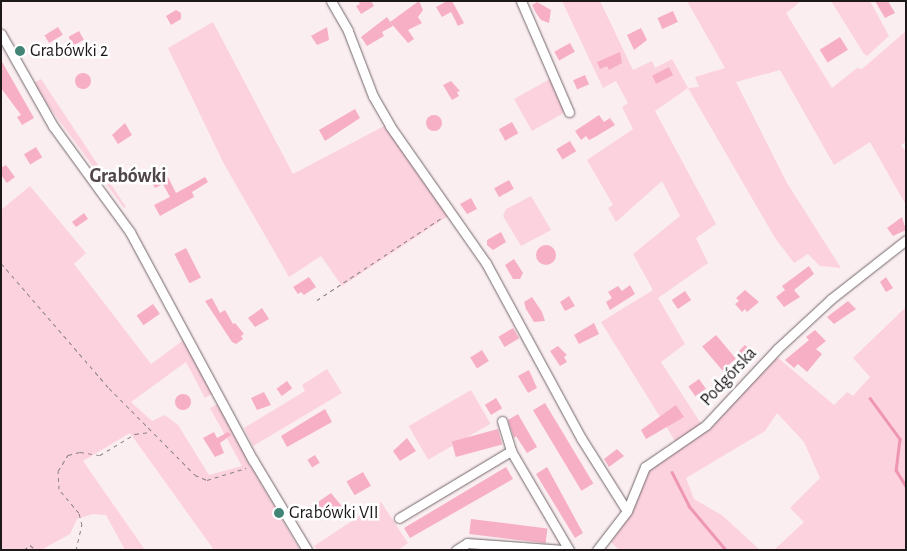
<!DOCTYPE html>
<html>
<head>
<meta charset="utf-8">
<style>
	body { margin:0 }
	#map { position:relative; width:907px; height:551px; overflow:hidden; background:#fbeef1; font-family:"Alegreya Sans",sans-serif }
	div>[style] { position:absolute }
	.green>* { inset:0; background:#fbd2de; transform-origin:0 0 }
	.stream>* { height:2.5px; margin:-1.25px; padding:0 1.25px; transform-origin:1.25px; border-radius:1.25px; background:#ee96b4 }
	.building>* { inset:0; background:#f7afc6; transform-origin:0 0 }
	.round { border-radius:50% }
	.path>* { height:1px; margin-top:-0.5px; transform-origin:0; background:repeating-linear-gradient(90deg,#8a8183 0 4px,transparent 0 8px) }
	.roads { filter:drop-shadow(0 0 1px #716669) drop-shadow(0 0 1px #716669) }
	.minor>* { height:9px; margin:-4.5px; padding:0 4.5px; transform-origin:4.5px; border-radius:4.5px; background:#fff }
	.dots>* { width:14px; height:14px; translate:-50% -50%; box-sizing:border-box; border:2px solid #fff; border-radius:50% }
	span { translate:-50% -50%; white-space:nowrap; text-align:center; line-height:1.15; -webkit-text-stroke:5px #fff; paint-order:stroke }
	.poi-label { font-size:18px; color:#1d1819 }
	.left { translate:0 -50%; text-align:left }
	.street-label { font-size:18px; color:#1d1819 }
	.quarter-label { font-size:20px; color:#504649; font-weight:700 }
	.frame { position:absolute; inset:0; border:2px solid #1d1819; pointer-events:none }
</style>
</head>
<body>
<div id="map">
	<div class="green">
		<i style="clip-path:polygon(562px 1px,600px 1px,633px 70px,652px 61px,655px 68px,672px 59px,688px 88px,699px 87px,695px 77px,725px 68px,687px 1px,801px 1px,786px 13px,832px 88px,857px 68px,862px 69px,906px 31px,906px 142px,901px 145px,906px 152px,906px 205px,870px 142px,834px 165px,780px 70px,736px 82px,787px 183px,841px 268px,820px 266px,808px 254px,794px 263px,775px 238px,688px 88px,655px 111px,716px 224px,696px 238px,708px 263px,658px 298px,685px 344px,661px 362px,702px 425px,675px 441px,601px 322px,653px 290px,633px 254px,680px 216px,662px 181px,616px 222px,608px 208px,613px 205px,587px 160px,633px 129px,622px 107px,628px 103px,616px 81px,603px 88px)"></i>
		<i style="clip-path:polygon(831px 1px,870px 1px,889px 36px,867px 56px,864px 54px)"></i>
		<i style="clip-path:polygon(213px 22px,293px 174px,386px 125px,448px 216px,342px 286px,321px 256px,289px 277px,224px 164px,168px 48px)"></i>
		<i style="clip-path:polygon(41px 79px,126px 207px,124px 208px,49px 107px,34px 83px)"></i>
		<i style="clip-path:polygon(550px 79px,565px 110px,562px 114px,532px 131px,514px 99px)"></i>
		<i style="clip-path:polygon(30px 186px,86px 253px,74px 264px,151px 364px,185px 339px,213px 393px,205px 398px,186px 362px,131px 402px,152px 421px,165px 415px,178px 425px,209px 475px,242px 466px,210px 408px,220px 403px,249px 463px,300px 550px,214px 550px,130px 433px,83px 461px,145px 550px,125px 550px,106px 515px,93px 514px,77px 519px,70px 534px,41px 550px,1px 550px,1px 210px)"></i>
		<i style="clip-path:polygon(531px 196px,551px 230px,521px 246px,503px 216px,506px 209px)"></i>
		<i style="clip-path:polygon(906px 307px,906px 550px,774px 550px,804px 522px,790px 508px,820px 478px,804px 442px,777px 413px,765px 431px,686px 478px,694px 499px,723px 516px,760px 550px,619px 550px,611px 542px,629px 515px,641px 483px,653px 465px,706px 431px,777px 357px,834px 405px,847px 392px,853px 396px,870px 377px,853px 358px)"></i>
		<i style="clip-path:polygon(327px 369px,342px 393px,253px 446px,244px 428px,305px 391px,302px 385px)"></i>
		<i style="left:471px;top:390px;width:39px;height:72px;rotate:60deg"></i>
		<i style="clip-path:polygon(381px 502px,408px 543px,398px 550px,317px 550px,314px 546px)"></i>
	</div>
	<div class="stream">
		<i style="left:870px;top:398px;width:51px;rotate:53.8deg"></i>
		<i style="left:900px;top:439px;width:31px;rotate:97deg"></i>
		<i style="left:896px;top:470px;width:19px;rotate:58deg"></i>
		<i style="left:672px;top:472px;width:38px;rotate:63deg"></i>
		<i style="left:689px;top:506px;width:57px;rotate:49.9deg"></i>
	</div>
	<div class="building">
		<i style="clip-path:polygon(358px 1px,371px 1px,374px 6px,361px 14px,356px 6px,360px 4px)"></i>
		<i style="clip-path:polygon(419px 1px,423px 10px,418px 17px,422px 23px,408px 30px,414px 39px,408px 43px,390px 22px)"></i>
		<i style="clip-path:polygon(447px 1px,452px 1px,464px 23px,458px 26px,451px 12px,442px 17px,436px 7px)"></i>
		<i style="clip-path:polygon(875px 1px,888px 1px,895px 13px,885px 18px)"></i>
		<i style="clip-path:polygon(537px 2px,551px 10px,549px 23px,541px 20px,536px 13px,532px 5px)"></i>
		<i style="clip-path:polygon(176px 10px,181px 13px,181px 19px,171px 25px,166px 16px)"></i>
		<i style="left:673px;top:11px;width:12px;height:17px;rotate:66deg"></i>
		<i style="clip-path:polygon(387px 17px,393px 26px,382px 32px,384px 36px,367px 46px,361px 37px)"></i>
		<i style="left:58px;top:27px;width:9px;height:16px;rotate:58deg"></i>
		<i style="clip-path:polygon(327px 27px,329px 40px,317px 45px,311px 36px)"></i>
		<i style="clip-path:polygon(641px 28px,647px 40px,634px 50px,627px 35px)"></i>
		<i style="left:79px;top:31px;width:10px;height:12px;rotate:61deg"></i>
		<i style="left:840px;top:37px;width:15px;height:24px;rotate:58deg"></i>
		<i style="left:570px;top:43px;width:10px;height:18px;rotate:61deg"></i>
		<i style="clip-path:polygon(620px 52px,622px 63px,609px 70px,607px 66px,600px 69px,597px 62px)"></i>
		<i style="clip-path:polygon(1px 60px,34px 118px,22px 125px,17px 117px,21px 115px,1px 88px)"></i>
		<i style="left:669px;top:67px;width:9px;height:19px;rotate:63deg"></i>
		<i class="round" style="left:75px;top:73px;width:16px;height:16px"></i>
		<i style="left:585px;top:75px;width:10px;height:13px;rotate:66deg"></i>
		<i style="clip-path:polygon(451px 81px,460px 91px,457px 92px,459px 96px,452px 100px,443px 85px)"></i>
		<i style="clip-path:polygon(355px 109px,360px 118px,325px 141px,319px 130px)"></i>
		<i class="round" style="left:426px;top:115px;width:16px;height:16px"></i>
		<i style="clip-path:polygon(599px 115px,604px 122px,610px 118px,615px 125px,595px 137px,589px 140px,586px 136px,581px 140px,575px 131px)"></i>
		<i style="left:512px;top:122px;width:13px;height:15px;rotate:61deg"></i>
		<i style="clip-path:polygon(125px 123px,132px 135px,118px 144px,112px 135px)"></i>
		<i style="left:570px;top:141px;width:12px;height:16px;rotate:59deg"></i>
		<i style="left:36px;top:147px;width:12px;height:14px;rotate:59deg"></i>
		<i style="clip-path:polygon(6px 165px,15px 177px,7px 183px,1px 175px,1px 168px)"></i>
		<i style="clip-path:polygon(164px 169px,176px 193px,205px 177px,208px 182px,192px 192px,194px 197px,160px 216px,154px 205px,170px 197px,163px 184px,155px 188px,149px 176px)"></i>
		<i style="left:509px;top:180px;width:10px;height:17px;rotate:61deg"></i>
		<i style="clip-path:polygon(471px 198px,477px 209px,467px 214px,460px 204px)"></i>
		<i style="clip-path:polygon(84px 213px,88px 219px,76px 227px,72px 222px)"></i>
		<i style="clip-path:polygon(902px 217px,906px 230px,893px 236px,887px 228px)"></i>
		<i style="clip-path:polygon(501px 232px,506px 242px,493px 250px,487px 245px,487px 240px)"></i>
		<i class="round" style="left:536px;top:245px;width:20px;height:20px"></i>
		<i style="left:186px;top:248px;width:33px;height:13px;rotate:63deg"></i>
		<i style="clip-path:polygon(514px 259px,523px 273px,520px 279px,513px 279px,505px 265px)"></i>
		<i style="clip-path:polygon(809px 266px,814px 274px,794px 290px,800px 297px,784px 307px,776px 297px,785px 290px,782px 286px)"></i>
		<i style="clip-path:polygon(309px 277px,316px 287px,304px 295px,301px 292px,298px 294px,293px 287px)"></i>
		<i style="clip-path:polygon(886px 277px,893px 288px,886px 292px,880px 282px)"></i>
		<i style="clip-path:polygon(630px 285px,635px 294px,610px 310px,606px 302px,612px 298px,608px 292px,618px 286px,622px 291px)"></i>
		<i style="clip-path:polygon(745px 290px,759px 302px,747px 312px,745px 309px,742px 312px,735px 304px,739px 301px,736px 298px)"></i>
		<i style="left:685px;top:291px;width:11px;height:16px;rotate:56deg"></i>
		<i style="clip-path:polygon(569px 296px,575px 306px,565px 311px,560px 302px)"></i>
		<i style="clip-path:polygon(532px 297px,542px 312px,545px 321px,534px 322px,526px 309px,524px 302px)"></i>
		<i style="clip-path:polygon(212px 298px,220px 313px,225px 310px,233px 324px,235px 323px,244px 334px,241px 336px,243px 339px,236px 344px,232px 342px,205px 301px)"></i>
		<i style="clip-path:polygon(848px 301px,856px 309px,834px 324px,827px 317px)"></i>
		<i style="left:153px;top:304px;width:12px;height:20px;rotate:55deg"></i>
		<i style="clip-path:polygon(262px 308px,269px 319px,255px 327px,248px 318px)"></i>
		<i style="clip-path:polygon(594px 323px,599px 334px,579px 344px,574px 335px)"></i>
		<i style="left:513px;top:328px;width:12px;height:17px;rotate:59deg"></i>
		<i style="clip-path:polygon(815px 330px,826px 341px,816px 349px,822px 354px,807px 372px,798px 364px,794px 368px,785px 360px,809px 340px,806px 337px)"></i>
		<i style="left:716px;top:335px;width:31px;height:18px;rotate:50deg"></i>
		<i style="left:745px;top:345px;width:16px;height:10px;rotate:45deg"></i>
		<i style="clip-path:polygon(558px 346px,567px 355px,564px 357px,567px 362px,560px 366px,550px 351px)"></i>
		<i style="left:482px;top:350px;width:13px;height:14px;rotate:58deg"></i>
		<i style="clip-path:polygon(529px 370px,537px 388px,528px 393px,518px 376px)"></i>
		<i style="left:699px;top:379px;width:12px;height:13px;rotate:55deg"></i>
		<i style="left:287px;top:381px;width:9px;height:13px;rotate:54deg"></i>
		<i style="clip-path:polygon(264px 392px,271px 405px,257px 410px,251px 398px)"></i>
		<i class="round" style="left:175px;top:394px;width:16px;height:16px"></i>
		<i style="left:496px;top:398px;width:12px;height:13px;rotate:59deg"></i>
		<i style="left:545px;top:403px;width:94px;height:14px;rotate:59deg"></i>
		<i style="clip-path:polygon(676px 405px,684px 417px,646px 439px,641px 430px)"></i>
		<i style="clip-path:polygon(325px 409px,332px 422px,287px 447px,281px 436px)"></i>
		<i style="clip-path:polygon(518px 414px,537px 447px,527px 453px,516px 436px,514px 438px,508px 420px)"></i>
		<i style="left:498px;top:429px;width:16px;height:48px;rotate:75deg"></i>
		<i style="clip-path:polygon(214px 432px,217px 438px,228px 432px,231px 435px,220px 443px,224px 453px,215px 457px,203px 438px)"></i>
		<i style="clip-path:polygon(407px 438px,416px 451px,400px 461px,393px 451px)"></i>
		<i style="clip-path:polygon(617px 449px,624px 456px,609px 467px,604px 459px)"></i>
		<i style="left:315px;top:455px;width:9px;height:9px;rotate:58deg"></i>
		<i style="clip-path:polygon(506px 467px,513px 479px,410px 538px,404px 528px)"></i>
		<i style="clip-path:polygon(547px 467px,583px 533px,575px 538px,536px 474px)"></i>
		<i style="left:363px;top:472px;width:16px;height:19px;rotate:60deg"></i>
		<i style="clip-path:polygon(331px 493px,348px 514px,338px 521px,331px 511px,322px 514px,315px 504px)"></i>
		<i style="left:471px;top:519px;width:77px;height:15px;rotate:7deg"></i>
	</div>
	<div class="path">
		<i style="left:1px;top:263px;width:165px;rotate:49.2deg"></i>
		<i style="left:109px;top:388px;width:122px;rotate:45.3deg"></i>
		<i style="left:195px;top:475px;width:13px;rotate:23deg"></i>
		<i style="left:207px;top:480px;width:41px;rotate:-17.1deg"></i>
		<i style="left:317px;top:300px;width:151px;rotate:-33.4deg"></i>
		<i style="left:24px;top:550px;width:8px;rotate:-40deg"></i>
		<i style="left:30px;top:545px;width:8px;rotate:40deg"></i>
		<i style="left:76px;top:550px;width:26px;rotate:-77deg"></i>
		<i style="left:82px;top:525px;width:12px;rotate:-104deg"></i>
		<i style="left:79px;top:513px;width:31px;rotate:-130deg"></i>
		<i style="left:59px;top:489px;width:18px;rotate:-93deg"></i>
		<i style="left:58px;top:471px;width:19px;rotate:-58deg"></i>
		<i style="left:68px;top:455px;width:12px;rotate:-14deg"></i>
		<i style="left:80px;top:452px;width:20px;rotate:9deg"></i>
		<i style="left:100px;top:455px;width:41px;rotate:-31deg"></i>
		<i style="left:135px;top:434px;width:15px;rotate:-8deg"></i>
	</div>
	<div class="roads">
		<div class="minor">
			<i style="left:331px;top:1px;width:34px;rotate:60deg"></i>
			<i style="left:348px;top:31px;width:70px;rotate:69deg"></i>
			<i style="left:373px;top:96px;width:34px;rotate:60deg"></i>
			<i style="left:390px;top:126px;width:167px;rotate:55deg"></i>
			<i style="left:486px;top:263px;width:199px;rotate:61.5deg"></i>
			<i style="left:581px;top:438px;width:86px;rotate:57.8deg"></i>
			<i style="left:521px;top:1px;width:121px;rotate:66.6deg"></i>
			<i style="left:1px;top:34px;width:106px;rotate:60.5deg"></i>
			<i style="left:53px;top:126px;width:131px;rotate:54deg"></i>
			<i style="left:130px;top:232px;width:259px;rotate:61.7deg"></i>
			<i style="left:253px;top:460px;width:105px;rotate:59deg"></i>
			<i style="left:502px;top:421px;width:31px;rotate:73deg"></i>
			<i style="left:399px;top:518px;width:131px;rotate:-30.9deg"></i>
			<i style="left:511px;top:451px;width:115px;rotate:59.6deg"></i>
			<i style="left:456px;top:550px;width:13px;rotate:-32deg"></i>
			<i style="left:467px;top:543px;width:97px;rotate:4.1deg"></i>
			<i style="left:597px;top:550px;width:49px;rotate:-52.4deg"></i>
			<i style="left:627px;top:511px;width:48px;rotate:-67.8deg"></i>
			<i style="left:645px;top:467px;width:74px;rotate:-34.5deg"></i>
			<i style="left:706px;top:425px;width:104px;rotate:-46.9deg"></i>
			<i style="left:777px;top:349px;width:74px;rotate:-42.8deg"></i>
			<i style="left:831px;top:299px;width:95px;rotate:-38.2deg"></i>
		</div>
	</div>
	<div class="dots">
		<i style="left:20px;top:51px;background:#428577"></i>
		<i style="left:279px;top:513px;background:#428577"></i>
	</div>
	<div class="poi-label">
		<span class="left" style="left:30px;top:51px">Grabówki 2</span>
		<span class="left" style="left:289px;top:513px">Grabówki VII</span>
	</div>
	<div class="street-label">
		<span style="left:729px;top:377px;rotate:-47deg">Podgórska</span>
	</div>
	<div class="quarter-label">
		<span style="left:128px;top:176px">Grabówki</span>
	</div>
	<div class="frame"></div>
</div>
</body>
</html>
